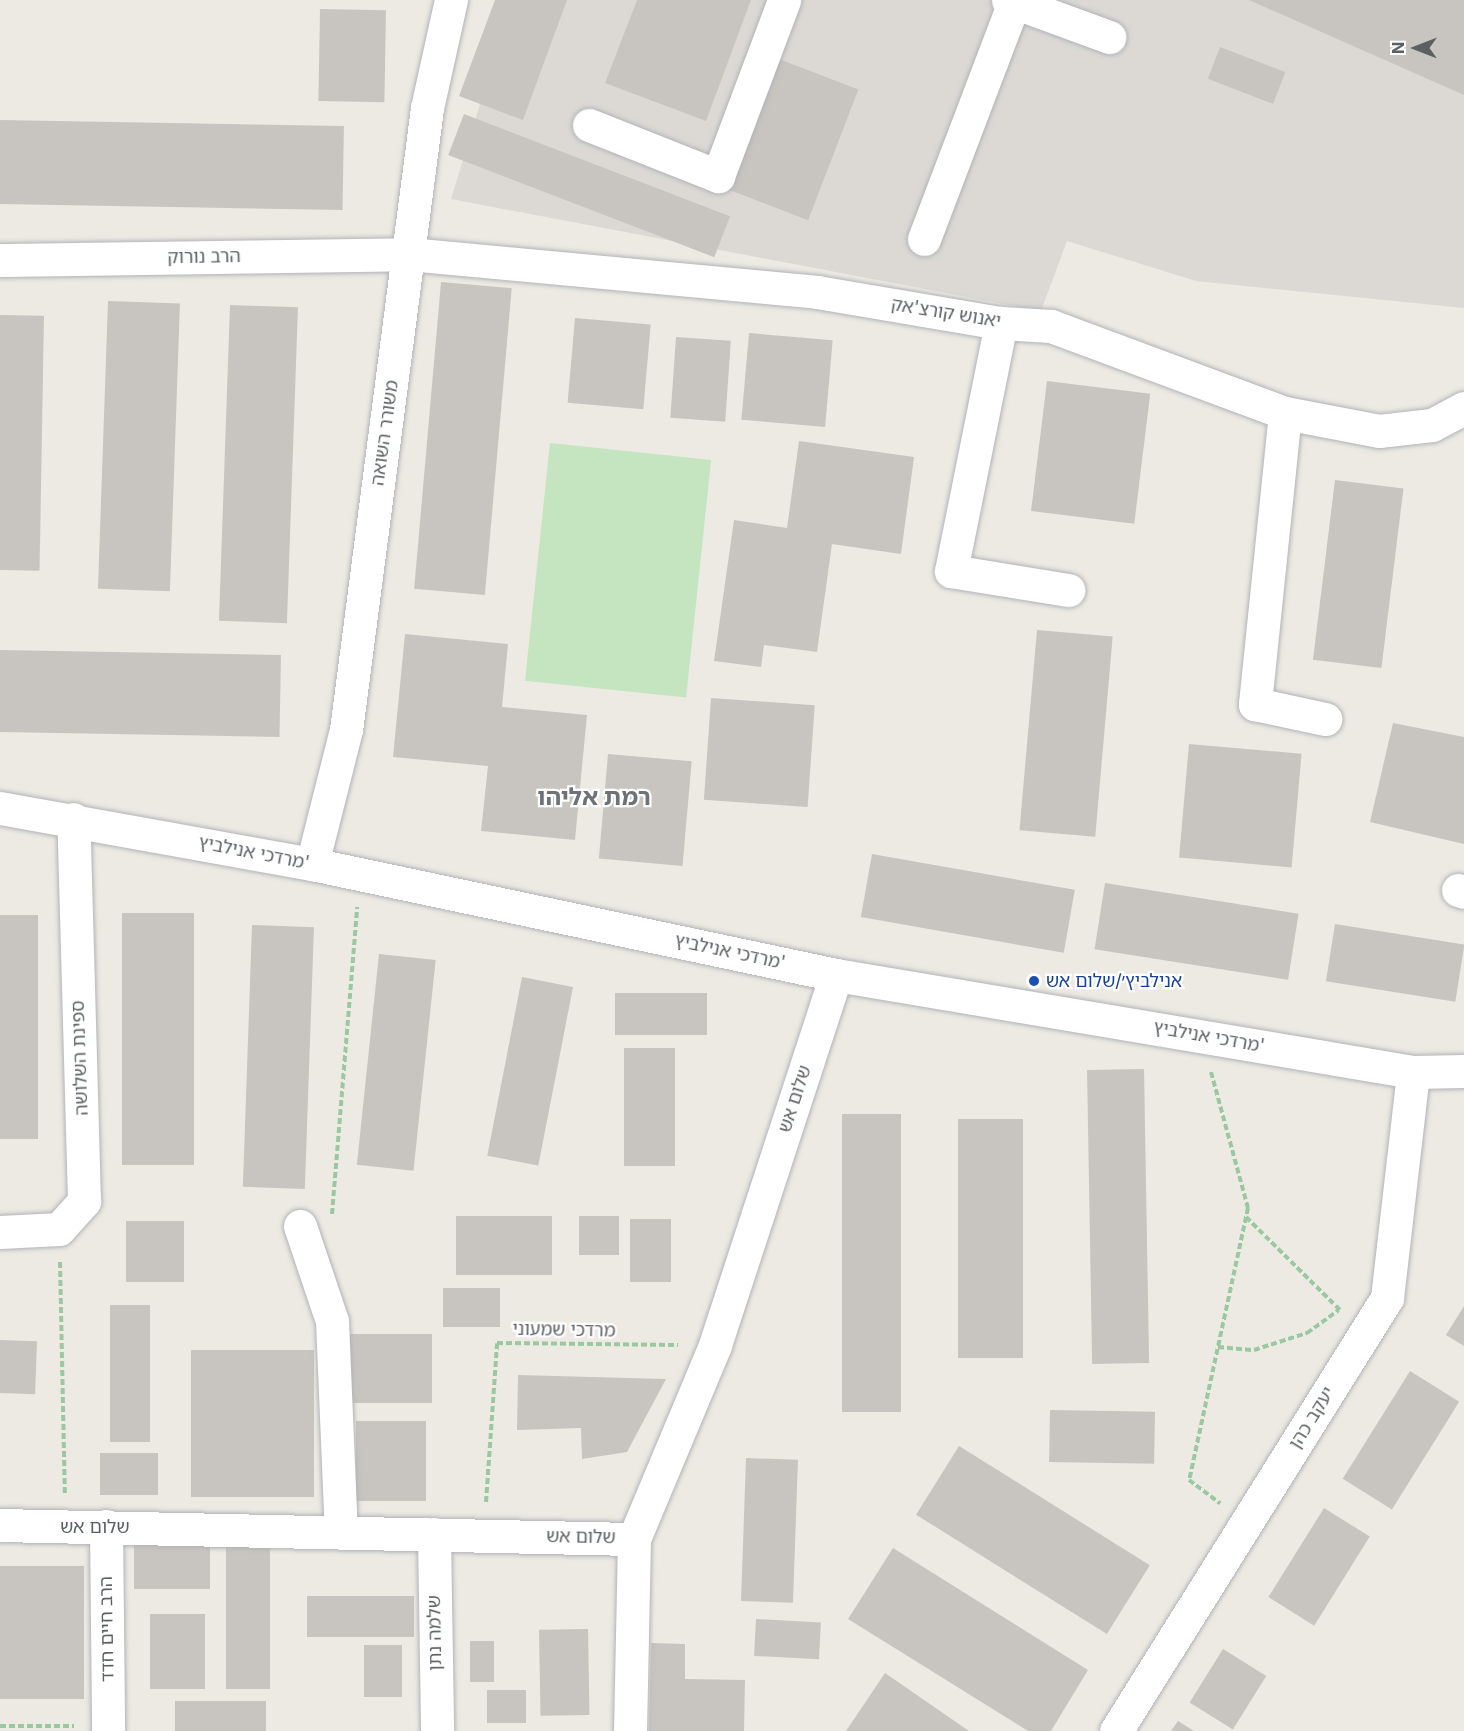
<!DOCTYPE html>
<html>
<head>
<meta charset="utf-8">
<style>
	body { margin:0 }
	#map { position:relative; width:1464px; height:1731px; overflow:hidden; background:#edeae3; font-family:Inter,"Noto Sans Hebrew",sans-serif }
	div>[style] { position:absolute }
	.industrial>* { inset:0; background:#dcd9d5 }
	.green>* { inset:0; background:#c4e5bf; transform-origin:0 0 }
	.building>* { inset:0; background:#c8c5c0; transform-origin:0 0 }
	.path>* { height:4px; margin-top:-2px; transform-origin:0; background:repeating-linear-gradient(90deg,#9ac8a1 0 6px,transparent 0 9px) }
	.roads { filter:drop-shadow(0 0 2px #b0b4b8) drop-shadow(0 0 2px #b0b4b8) }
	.minor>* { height:33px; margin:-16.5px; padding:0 16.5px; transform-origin:16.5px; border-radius:16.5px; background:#fff }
	.dots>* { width:16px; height:16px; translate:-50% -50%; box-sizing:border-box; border:3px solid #fff; border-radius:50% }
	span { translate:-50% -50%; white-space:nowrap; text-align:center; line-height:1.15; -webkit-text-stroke:4.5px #fff; paint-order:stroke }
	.street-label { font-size:18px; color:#5b6063 }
	.transit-label { font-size:18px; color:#164399 }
	.left { translate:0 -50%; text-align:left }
	.district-label { font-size:24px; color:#6c7275; font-weight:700 }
	.north { position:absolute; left:1386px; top:18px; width:60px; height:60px; -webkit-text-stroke:4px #fff; paint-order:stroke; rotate:270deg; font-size:16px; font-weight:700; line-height:24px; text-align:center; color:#5b6063 }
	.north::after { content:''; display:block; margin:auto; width:21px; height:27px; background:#5b6063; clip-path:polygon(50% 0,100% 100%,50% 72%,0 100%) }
</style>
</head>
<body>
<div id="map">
	<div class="industrial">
		<i style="clip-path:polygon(512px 0,1464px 0,1464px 308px,1196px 281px,1067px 241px,1041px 311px,451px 199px)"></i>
	</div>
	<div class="green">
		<i style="left:550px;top:443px;width:162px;height:239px;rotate:6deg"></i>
	</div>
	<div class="building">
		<i style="clip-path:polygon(495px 0,567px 0,523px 120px,459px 96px)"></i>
		<i style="clip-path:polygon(637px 0,751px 0,706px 121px,605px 83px)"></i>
		<i style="clip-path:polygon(1249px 0,1464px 0,1464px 95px)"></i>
		<i style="left:320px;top:9px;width:66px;height:92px;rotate:1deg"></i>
		<i style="left:1220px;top:47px;width:70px;height:34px;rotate:21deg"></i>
		<i style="left:779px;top:59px;width:85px;height:140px;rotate:21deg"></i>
		<i style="left:464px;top:114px;width:285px;height:44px;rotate:21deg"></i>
		<i style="left:0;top:120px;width:344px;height:84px;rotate:1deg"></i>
		<i style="left:441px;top:282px;width:71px;height:308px;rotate:5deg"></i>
		<i style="left:108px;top:301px;width:72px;height:288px;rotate:2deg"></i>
		<i style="left:230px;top:305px;width:68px;height:316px;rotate:2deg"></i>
		<i style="left:0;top:315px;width:44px;height:255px;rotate:1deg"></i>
		<i style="left:575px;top:318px;width:76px;height:85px;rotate:5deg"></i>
		<i style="left:749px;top:333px;width:84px;height:87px;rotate:5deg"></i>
		<i style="left:676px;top:337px;width:55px;height:81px;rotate:4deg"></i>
		<i style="left:1047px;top:381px;width:104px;height:131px;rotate:7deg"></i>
		<i style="clip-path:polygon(799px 441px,914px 457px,901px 554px,832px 544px,817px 652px,764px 645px,761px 667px,714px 661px,734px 520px,787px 528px)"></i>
		<i style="left:1335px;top:480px;width:69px;height:181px;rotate:7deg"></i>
		<i style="left:1037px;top:630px;width:76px;height:201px;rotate:5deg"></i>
		<i style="clip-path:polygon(405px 634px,508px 644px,502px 707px,587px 715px,575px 840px,481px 831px,488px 766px,393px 757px)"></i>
		<i style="left:0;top:650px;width:281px;height:82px;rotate:1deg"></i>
		<i style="left:711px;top:698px;width:104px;height:102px;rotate:4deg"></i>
		<i style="clip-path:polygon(1393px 723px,1464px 737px,1464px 844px,1370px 822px)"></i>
		<i style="left:1189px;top:744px;width:113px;height:114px;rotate:5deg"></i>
		<i style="left:608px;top:754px;width:84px;height:105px;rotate:5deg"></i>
		<i style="left:872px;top:854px;width:206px;height:64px;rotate:10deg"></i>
		<i style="left:1105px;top:883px;width:196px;height:67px;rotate:9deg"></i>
		<i style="left:122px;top:913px;width:72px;height:252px"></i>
		<i style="left:0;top:915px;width:38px;height:224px"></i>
		<i style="left:1335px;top:924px;width:131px;height:58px;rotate:9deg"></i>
		<i style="left:252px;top:925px;width:62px;height:262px;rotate:2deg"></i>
		<i style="left:379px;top:954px;width:57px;height:212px;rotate:6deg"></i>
		<i style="left:522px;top:977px;width:52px;height:182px;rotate:11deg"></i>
		<i style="left:615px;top:993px;width:92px;height:42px"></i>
		<i style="left:624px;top:1048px;width:51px;height:118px"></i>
		<i style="left:1144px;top:1069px;width:294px;height:57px;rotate:89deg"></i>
		<i style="left:842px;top:1114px;width:59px;height:298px"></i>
		<i style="left:958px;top:1119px;width:65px;height:239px"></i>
		<i style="left:456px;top:1216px;width:96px;height:59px"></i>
		<i style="left:619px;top:1216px;width:39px;height:40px;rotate:90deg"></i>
		<i style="left:671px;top:1219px;width:63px;height:41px;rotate:90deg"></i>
		<i style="left:126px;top:1221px;width:58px;height:61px"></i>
		<i style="left:500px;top:1288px;width:39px;height:57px;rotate:90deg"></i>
		<i style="left:110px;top:1305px;width:40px;height:137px"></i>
		<i style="clip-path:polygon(1464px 1306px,1464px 1346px,1446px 1335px)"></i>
		<i style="left:432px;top:1334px;width:69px;height:84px;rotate:90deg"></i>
		<i style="left:0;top:1340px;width:37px;height:53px;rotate:2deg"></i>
		<i style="left:314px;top:1350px;width:147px;height:123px;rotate:90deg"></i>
		<i style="left:1410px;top:1371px;width:58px;height:127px;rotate:32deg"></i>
		<i style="clip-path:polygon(518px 1375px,666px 1379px,627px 1452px,582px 1459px,581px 1428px,517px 1430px)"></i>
		<i style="left:1050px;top:1410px;width:105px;height:52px;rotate:1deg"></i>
		<i style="left:356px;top:1421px;width:70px;height:80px"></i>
		<i style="left:959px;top:1446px;width:225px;height:81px;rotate:32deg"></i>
		<i style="left:100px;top:1453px;width:58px;height:42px"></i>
		<i style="left:746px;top:1458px;width:52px;height:143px;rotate:2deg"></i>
		<i style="left:1324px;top:1508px;width:54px;height:105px;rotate:32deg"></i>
		<i style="left:226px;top:1541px;width:44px;height:148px"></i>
		<i style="left:134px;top:1542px;width:76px;height:47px"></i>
		<i style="clip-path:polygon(893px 1548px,1088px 1670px,1051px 1731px,1028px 1731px,848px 1619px)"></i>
		<i style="left:84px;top:1566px;width:133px;height:84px;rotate:90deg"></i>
		<i style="left:307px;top:1596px;width:107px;height:41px"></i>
		<i style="left:150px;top:1614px;width:55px;height:75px"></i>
		<i style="left:756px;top:1619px;width:65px;height:37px;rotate:3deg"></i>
		<i style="left:588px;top:1629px;width:86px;height:49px;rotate:89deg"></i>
		<i style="left:470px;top:1641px;width:24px;height:41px"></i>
		<i style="clip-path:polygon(651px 1643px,685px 1644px,685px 1679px,745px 1680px,744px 1731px,649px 1731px)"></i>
		<i style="left:402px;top:1645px;width:52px;height:38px;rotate:90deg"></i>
		<i style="left:1223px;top:1649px;width:51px;height:63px;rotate:32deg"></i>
		<i style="clip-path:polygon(885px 1673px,969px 1731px,846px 1731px)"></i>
		<i style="left:487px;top:1690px;width:39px;height:33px"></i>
		<i style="left:175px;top:1701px;width:91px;height:30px"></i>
		<i style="clip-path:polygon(1178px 1721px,1194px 1731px,1171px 1731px)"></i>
	</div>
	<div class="path">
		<i style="left:1211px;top:1072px;width:141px;rotate:74.8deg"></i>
		<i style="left:1248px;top:1208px;width:278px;rotate:102.2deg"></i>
		<i style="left:1189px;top:1480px;width:39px;rotate:37deg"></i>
		<i style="left:332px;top:1214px;width:308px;rotate:-85.3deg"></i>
		<i style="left:1246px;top:1217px;width:134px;rotate:44.7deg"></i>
		<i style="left:60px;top:1262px;width:233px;rotate:88.8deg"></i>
		<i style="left:1218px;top:1347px;width:36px;rotate:5deg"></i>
		<i style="left:1254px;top:1350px;width:56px;rotate:-17.8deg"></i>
		<i style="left:1307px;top:1333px;width:39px;rotate:-36deg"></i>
		<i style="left:486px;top:1502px;width:159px;rotate:-86deg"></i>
		<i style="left:497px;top:1343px;width:181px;rotate:0.6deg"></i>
		<i style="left:0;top:1726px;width:74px"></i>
	</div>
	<div class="roads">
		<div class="minor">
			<i style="left:1008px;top:0;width:108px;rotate:20.1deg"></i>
			<i style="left:589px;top:125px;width:139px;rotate:21.6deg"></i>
			<i style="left:718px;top:176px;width:188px;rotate:-69.4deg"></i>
			<i style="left:924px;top:239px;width:254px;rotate:-69.2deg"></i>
			<i style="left:0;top:260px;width:409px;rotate:-0.8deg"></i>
			<i style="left:409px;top:254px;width:410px;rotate:5.3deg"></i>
			<i style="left:817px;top:292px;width:187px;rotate:9.6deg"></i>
			<i style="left:1001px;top:323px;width:50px;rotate:3.4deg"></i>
			<i style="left:1051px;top:326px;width:250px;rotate:20.4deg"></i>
			<i style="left:1285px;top:413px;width:96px;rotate:10.8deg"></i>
			<i style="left:1379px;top:431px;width:53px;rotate:-6.5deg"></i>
			<i style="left:1432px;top:425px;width:36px;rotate:-28deg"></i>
			<i style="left:1001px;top:323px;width:253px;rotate:101.4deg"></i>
			<i style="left:951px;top:571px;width:119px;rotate:9.2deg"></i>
			<i style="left:1285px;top:413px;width:293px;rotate:95.9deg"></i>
			<i style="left:1255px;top:704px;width:72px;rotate:12.1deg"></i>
			<i style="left:0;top:808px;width:317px;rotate:10.2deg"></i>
			<i style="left:312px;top:864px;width:536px;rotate:11.96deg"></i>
			<i style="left:836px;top:975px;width:585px;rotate:9.54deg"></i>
			<i style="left:1413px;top:1072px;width:51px;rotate:-1.1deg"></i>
			<i style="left:312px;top:864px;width:138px;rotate:-75.8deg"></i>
			<i style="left:346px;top:730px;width:627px;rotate:-82.58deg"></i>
			<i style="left:427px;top:108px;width:111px;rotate:-77.5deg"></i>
			<i style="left:1458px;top:890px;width:6px;rotate:18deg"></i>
			<i style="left:300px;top:1226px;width:100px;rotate:71.4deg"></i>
			<i style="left:332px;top:1321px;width:212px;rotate:87.6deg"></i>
			<i style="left:0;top:1232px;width:59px;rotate:-2.9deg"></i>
			<i style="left:59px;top:1229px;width:38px;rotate:-48deg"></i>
			<i style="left:84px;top:1201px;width:382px;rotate:-91.6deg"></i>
			<i style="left:0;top:1525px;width:634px;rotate:1.27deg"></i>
			<i style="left:634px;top:1539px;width:210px;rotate:-67.3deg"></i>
			<i style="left:715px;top:1345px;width:389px;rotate:-71.9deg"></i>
			<i style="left:106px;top:1526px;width:205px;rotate:89.4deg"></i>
			<i style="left:434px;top:1534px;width:197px;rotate:89.1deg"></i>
			<i style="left:630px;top:1731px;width:192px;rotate:-88.8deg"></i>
			<i style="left:1116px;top:1731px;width:511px;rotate:-57.96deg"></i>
			<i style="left:1387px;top:1298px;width:227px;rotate:-83.4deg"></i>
		</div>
	</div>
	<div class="dots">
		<i style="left:1034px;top:981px;background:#1a4fb4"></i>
	</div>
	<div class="street-label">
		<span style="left:204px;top:257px;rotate:-1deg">הרב נורוק</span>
		<span style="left:946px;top:313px;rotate:9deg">יאנוש קורצ'אק</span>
		<span style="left:385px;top:433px;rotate:-82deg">משורר השואה</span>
		<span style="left:254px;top:853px;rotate:11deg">מרדכי אנילביץ'</span>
		<span style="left:730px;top:952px;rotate:12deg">מרדכי אנילביץ'</span>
		<span style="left:1209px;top:1037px;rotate:10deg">מרדכי אנילביץ'</span>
		<span style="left:80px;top:1058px;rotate:-92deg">ספינת השלושה</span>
		<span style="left:795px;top:1099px;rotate:-72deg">שלום אש</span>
		<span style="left:564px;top:1330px;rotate:1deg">מרדכי שמעוני</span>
		<span style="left:1312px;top:1418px;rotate:-58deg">יעקב כהן</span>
		<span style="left:95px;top:1527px">שלום אש</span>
		<span style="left:581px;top:1537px;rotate:1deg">שלום אש</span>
		<span style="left:107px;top:1629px;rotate:-91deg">הרב חיים חדד</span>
		<span style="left:435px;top:1633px;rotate:-91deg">שלמה נתן</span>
	</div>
	<div class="transit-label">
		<span class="left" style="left:1046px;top:981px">אנילביץ׳/שלום אש</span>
	</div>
	<div class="district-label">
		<span style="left:594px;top:797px">רמת אליהו</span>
	</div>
	<div class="north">N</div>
</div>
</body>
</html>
